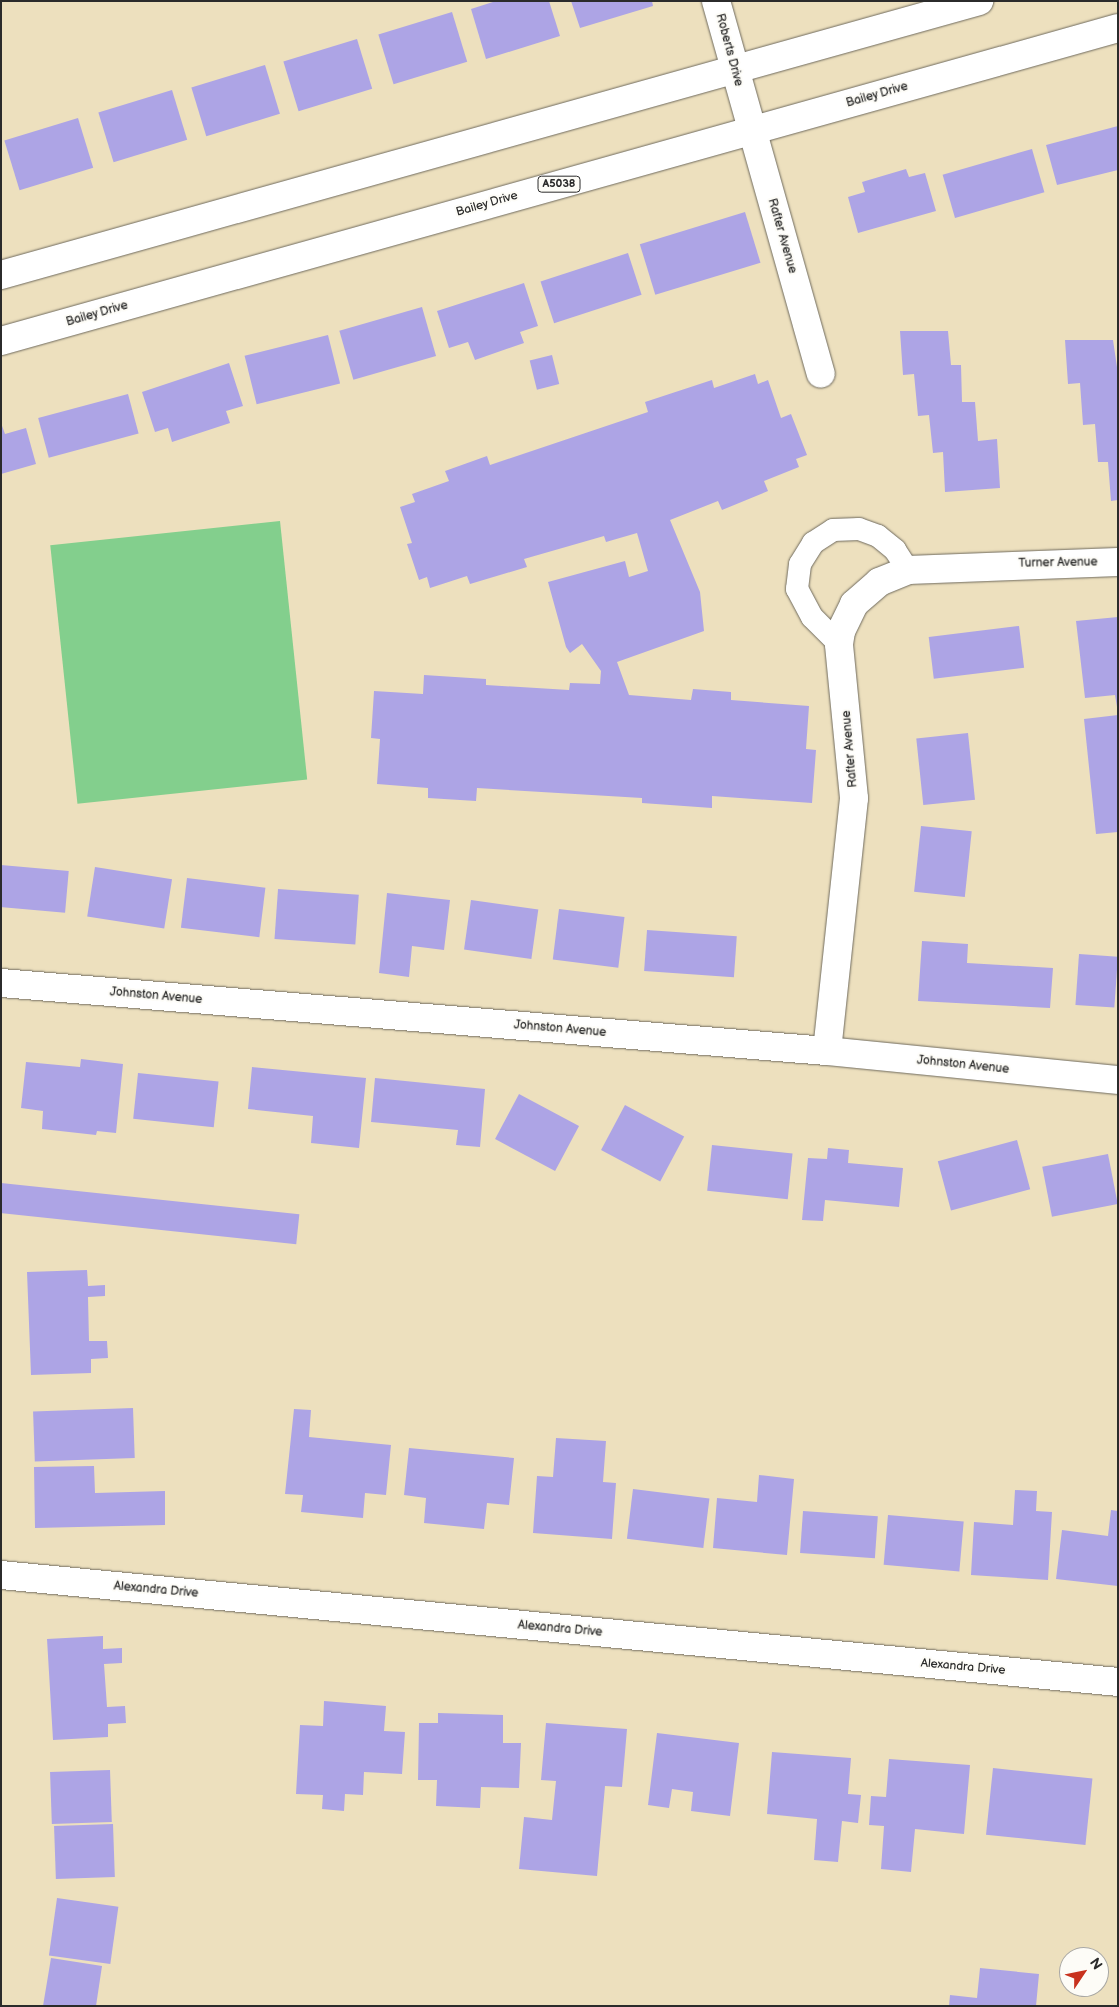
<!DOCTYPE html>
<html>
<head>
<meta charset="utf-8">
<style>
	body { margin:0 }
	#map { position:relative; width:1119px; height:2007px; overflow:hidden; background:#ede0be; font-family:"Balsamiq Sans",sans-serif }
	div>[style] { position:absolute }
	.green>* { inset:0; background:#83cf8d; transform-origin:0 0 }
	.building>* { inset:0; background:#ada4e5; transform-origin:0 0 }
	.roads { filter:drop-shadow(0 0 1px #6f6a5e) drop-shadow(0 0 1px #6f6a5e) }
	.service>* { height:22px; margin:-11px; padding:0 11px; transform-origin:11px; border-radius:11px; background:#fff }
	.minor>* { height:28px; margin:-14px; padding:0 14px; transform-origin:14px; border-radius:14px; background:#fff }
	.primary>* { height:28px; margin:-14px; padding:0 14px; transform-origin:14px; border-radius:14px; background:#fff }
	span { translate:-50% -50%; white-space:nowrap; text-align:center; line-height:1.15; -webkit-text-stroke:4px #fdfcf7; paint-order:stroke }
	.shield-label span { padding:1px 4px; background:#fdfcf7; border:1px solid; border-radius:4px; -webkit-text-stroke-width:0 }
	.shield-label { font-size:11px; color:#2b2b2b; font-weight:700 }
	.street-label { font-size:12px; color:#2b2b2b }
	.frame { position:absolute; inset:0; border:2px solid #2b2b2b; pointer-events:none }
	.north { position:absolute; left:1059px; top:1947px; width:50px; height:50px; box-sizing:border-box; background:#fdfcf7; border:1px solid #a9a8a5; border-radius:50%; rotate:56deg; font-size:14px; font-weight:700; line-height:20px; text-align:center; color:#2b2b2b }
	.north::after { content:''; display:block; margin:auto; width:18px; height:22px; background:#c8321e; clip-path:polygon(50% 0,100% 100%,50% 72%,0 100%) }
</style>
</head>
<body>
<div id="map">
	<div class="green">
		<i style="left:280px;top:521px;width:260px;height:231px;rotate:84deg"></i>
	</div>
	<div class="building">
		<i style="clip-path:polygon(496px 1px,549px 1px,560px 36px,486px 59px,471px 9px)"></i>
		<i style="clip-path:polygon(571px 1px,652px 1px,653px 6px,580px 28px)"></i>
		<i style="left:452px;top:12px;width:52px;height:77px;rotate:73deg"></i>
		<i style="left:357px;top:39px;width:52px;height:77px;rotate:73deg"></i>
		<i style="left:265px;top:65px;width:51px;height:77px;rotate:73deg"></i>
		<i style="left:172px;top:90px;width:52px;height:77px;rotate:73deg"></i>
		<i style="left:78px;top:118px;width:52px;height:77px;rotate:73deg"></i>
		<i style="clip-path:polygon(1118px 126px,1118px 170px,1057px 185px,1046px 145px)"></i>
		<i style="left:1032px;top:149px;width:45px;height:93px;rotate:74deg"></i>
		<i style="clip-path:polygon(906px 169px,909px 177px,925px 173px,936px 211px,858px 233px,848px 197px,865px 192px,862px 182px)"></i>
		<i style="left:745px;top:212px;width:53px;height:110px;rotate:73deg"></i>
		<i style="left:628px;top:253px;width:44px;height:92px;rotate:72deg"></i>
		<i style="clip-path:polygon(524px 283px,538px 326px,520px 332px,524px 343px,475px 360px,468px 342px,449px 348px,437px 311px)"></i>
		<i style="left:422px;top:307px;width:51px;height:86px;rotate:74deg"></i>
		<i style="clip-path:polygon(900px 331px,948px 331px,951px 365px,961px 365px,962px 402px,975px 402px,978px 441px,997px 439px,1000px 488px,945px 492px,943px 452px,933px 453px,929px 415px,918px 416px,914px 374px,903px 375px)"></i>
		<i style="left:328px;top:335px;width:50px;height:86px;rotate:76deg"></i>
		<i style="clip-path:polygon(1065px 340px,1113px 340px,1118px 374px,1118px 500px,1111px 501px,1108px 462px,1098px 462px,1095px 424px,1083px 425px,1080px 383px,1068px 384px)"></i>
		<i style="left:552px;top:355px;width:30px;height:23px;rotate:76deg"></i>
		<i style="clip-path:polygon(229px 363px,243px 406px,226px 411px,230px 423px,172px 442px,168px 428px,155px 432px,142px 392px)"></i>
		<i style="clip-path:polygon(755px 374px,758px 384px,768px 380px,781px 418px,791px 414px,807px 455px,796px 459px,799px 467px,764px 481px,768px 491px,722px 510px,718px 501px,670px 520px,700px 592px,704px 631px,617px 662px,629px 695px,691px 700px,693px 689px,731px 692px,731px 700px,809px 706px,806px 749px,816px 750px,812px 803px,712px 796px,712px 808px,642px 803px,642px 798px,477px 788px,476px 801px,428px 798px,428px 788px,377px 784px,380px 739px,371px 738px,374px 691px,423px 694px,424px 675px,486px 679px,486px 685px,569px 690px,570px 683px,600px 684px,601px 671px,582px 644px,570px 653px,566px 647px,548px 582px,625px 561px,629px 577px,648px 571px,637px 533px,606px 542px,604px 536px,524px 559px,527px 567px,470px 584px,467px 576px,430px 588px,427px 577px,419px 580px,407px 544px,412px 543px,400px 507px,415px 502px,412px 494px,449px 481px,445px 471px,487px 456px,490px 465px,648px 412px,645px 402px,712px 380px,714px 388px)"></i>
		<i style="left:128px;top:394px;width:41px;height:93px;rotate:75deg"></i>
		<i style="clip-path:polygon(1px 423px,5px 434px,26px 428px,36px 464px,1px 474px)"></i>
		<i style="clip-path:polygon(1118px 617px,1118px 707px,1117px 707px,1115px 695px,1085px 698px,1076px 621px)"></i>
		<i style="left:1019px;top:626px;width:42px;height:91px;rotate:83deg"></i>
		<i style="clip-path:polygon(1118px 715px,1118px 832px,1096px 834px,1084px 719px)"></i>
		<i style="left:968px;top:733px;width:67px;height:52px;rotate:84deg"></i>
		<i style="left:921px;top:826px;width:51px;height:66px;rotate:6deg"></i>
		<i style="left:1px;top:865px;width:68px;height:42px;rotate:5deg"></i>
		<i style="left:95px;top:867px;width:78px;height:50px;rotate:9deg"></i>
		<i style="left:187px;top:878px;width:79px;height:50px;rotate:7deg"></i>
		<i style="left:278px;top:889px;width:81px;height:50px;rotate:4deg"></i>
		<i style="clip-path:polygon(387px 893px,450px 900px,444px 950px,412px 946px,409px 977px,379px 973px)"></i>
		<i style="left:471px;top:900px;width:68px;height:50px;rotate:8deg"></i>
		<i style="left:559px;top:909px;width:66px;height:51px;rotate:7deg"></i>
		<i style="left:647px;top:930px;width:90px;height:41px;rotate:4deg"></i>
		<i style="clip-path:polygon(922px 941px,968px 944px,967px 963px,1053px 968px,1050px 1008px,918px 1001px)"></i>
		<i style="left:1079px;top:954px;width:39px;height:51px;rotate:4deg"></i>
		<i style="clip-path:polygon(81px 1059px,123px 1064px,116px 1133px,97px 1131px,96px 1135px,42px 1129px,43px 1111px,21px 1108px,26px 1062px,80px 1067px)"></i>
		<i style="clip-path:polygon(252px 1067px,366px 1078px,359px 1148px,311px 1143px,313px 1116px,248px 1109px)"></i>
		<i style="left:138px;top:1073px;width:81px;height:46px;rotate:6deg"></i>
		<i style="clip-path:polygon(375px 1078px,485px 1089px,480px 1147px,456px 1145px,458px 1130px,371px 1122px)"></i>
		<i style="left:519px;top:1094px;width:68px;height:51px;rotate:28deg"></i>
		<i style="left:625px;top:1105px;width:67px;height:51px;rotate:28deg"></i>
		<i style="left:1017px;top:1140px;width:51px;height:82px;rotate:75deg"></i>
		<i style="left:712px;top:1145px;width:81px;height:46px;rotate:6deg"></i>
		<i style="clip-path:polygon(828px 1148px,849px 1150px,848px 1163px,903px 1168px,899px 1207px,825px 1200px,823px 1221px,802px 1220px,808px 1158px,827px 1159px)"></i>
		<i style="left:1108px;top:1154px;width:51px;height:67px;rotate:79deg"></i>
		<i style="left:1px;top:1183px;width:300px;height:30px;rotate:6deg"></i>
		<i style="clip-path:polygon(87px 1270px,88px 1286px,105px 1285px,105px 1296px,88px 1297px,89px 1341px,107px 1341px,108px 1358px,91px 1359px,91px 1373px,31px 1375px,27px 1272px)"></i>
		<i style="left:133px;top:1408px;width:50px;height:100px;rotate:88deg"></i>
		<i style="clip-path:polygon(294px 1409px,311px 1410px,309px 1437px,391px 1445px,386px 1495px,365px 1493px,363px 1518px,301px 1512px,303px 1495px,285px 1494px)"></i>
		<i style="clip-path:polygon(556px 1438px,606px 1441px,603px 1482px,616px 1483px,612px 1539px,533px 1533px,537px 1476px,553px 1477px)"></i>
		<i style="clip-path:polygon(409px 1448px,514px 1458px,509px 1505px,487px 1503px,484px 1529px,424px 1523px,426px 1498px,404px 1495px)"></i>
		<i style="clip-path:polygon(94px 1466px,95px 1493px,165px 1491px,165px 1525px,35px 1528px,34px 1467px)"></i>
		<i style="clip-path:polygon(759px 1475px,794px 1479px,787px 1555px,713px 1548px,717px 1498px,757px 1502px)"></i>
		<i style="left:633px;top:1489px;width:77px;height:50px;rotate:7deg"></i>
		<i style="clip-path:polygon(1015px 1490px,1037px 1491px,1036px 1511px,1052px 1512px,1048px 1580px,971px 1575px,974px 1522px,1013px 1525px)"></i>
		<i style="clip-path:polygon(1111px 1510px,1118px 1511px,1118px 1586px,1056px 1579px,1062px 1530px,1108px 1536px)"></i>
		<i style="left:803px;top:1511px;width:75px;height:42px;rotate:4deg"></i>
		<i style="left:888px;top:1515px;width:76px;height:50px;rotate:5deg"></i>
		<i style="clip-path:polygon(103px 1636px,103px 1649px,122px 1648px,122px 1663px,104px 1664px,107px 1707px,125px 1706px,126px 1723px,108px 1724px,108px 1737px,53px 1740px,47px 1639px)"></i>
		<i style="clip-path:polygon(324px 1701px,386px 1706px,384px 1731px,405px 1732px,402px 1774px,364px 1772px,363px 1795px,345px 1794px,344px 1811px,322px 1809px,323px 1795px,296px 1794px,300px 1725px,323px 1726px)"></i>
		<i style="clip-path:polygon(438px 1713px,503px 1715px,503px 1743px,521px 1743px,519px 1788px,481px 1787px,480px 1808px,436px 1806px,437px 1780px,418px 1780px,419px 1723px,438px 1723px)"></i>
		<i style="clip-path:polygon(546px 1723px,627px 1729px,622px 1787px,605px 1786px,597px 1876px,519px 1869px,524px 1817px,552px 1820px,556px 1781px,541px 1780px)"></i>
		<i style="clip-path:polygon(657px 1733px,739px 1743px,730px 1816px,691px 1811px,693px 1792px,672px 1789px,669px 1808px,648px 1805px)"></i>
		<i style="clip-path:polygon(772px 1752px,851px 1758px,848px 1794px,861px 1795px,858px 1823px,842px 1821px,838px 1862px,814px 1860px,817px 1819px,767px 1814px)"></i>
		<i style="clip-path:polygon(889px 1759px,970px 1765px,964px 1834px,915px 1829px,911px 1872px,881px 1869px,884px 1826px,869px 1825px,871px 1796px,886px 1797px)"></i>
		<i style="left:993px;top:1768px;width:100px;height:67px;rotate:6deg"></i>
		<i style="left:110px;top:1770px;width:52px;height:60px;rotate:88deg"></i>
		<i style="left:113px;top:1824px;width:53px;height:59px;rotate:88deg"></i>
		<i style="left:57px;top:1898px;width:62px;height:58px;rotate:8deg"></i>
		<i style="clip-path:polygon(51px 1958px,102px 1966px,96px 2006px,43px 2006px)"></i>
		<i style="clip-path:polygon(980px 1968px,1039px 1974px,1036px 2006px,949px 2006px,950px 1995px,977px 1998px)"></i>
	</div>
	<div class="roads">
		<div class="service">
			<i style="left:839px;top:644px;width:38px;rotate:-135deg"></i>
			<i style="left:812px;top:617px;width:32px;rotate:-118deg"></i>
			<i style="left:797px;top:589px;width:25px;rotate:-83deg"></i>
			<i style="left:800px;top:564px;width:25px;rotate:-58deg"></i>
			<i style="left:813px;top:543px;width:24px;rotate:-33deg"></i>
			<i style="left:833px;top:530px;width:26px;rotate:-2deg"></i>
			<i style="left:859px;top:529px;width:20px;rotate:20deg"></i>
			<i style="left:878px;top:536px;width:22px;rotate:39deg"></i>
			<i style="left:895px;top:550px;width:24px;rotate:57deg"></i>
		</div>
		<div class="minor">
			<i style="left:716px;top:1px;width:387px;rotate:74.3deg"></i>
			<i style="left:1px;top:983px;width:829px;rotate:4.71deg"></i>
			<i style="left:827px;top:1051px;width:292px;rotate:5.7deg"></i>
			<i style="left:827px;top:1051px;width:254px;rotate:-83.9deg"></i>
			<i style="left:854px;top:798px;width:155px;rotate:-95.6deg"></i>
			<i style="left:839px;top:644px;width:13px;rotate:-81deg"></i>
			<i style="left:841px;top:631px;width:30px;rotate:-64deg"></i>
			<i style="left:854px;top:604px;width:33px;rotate:-41deg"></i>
			<i style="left:879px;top:582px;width:31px;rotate:-22deg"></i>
			<i style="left:908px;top:570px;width:210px;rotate:-2.2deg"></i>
			<i style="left:1px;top:1575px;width:1122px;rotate:5.47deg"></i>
		</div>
		<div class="primary">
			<i style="left:1px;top:275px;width:1016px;rotate:-15.65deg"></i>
			<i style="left:1px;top:341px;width:1160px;rotate:-15.65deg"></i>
		</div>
	</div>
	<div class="shield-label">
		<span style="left:559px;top:184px">A5038</span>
	</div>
	<div class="street-label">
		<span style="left:729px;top:50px;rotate:75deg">Roberts Drive</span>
		<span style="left:877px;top:95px;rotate:-16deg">Bailey Drive</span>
		<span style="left:487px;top:204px;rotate:-16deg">Bailey Drive</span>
		<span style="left:782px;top:236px;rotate:74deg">Rafter Avenue</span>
		<span style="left:97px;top:314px;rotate:-16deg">Bailey Drive</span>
		<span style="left:1058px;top:563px;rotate:-1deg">Turner Avenue</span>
		<span style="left:850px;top:749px;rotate:-95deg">Rafter Avenue</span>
		<span style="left:156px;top:996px;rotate:5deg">Johnston Avenue</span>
		<span style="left:560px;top:1029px;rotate:5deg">Johnston Avenue</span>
		<span style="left:963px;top:1065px;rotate:6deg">Johnston Avenue</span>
		<span style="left:156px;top:1590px;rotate:5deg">Alexandra Drive</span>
		<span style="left:560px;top:1629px;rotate:5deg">Alexandra Drive</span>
		<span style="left:963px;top:1667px;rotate:5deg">Alexandra Drive</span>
	</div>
	<div class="frame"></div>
	<div class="north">N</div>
</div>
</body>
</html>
